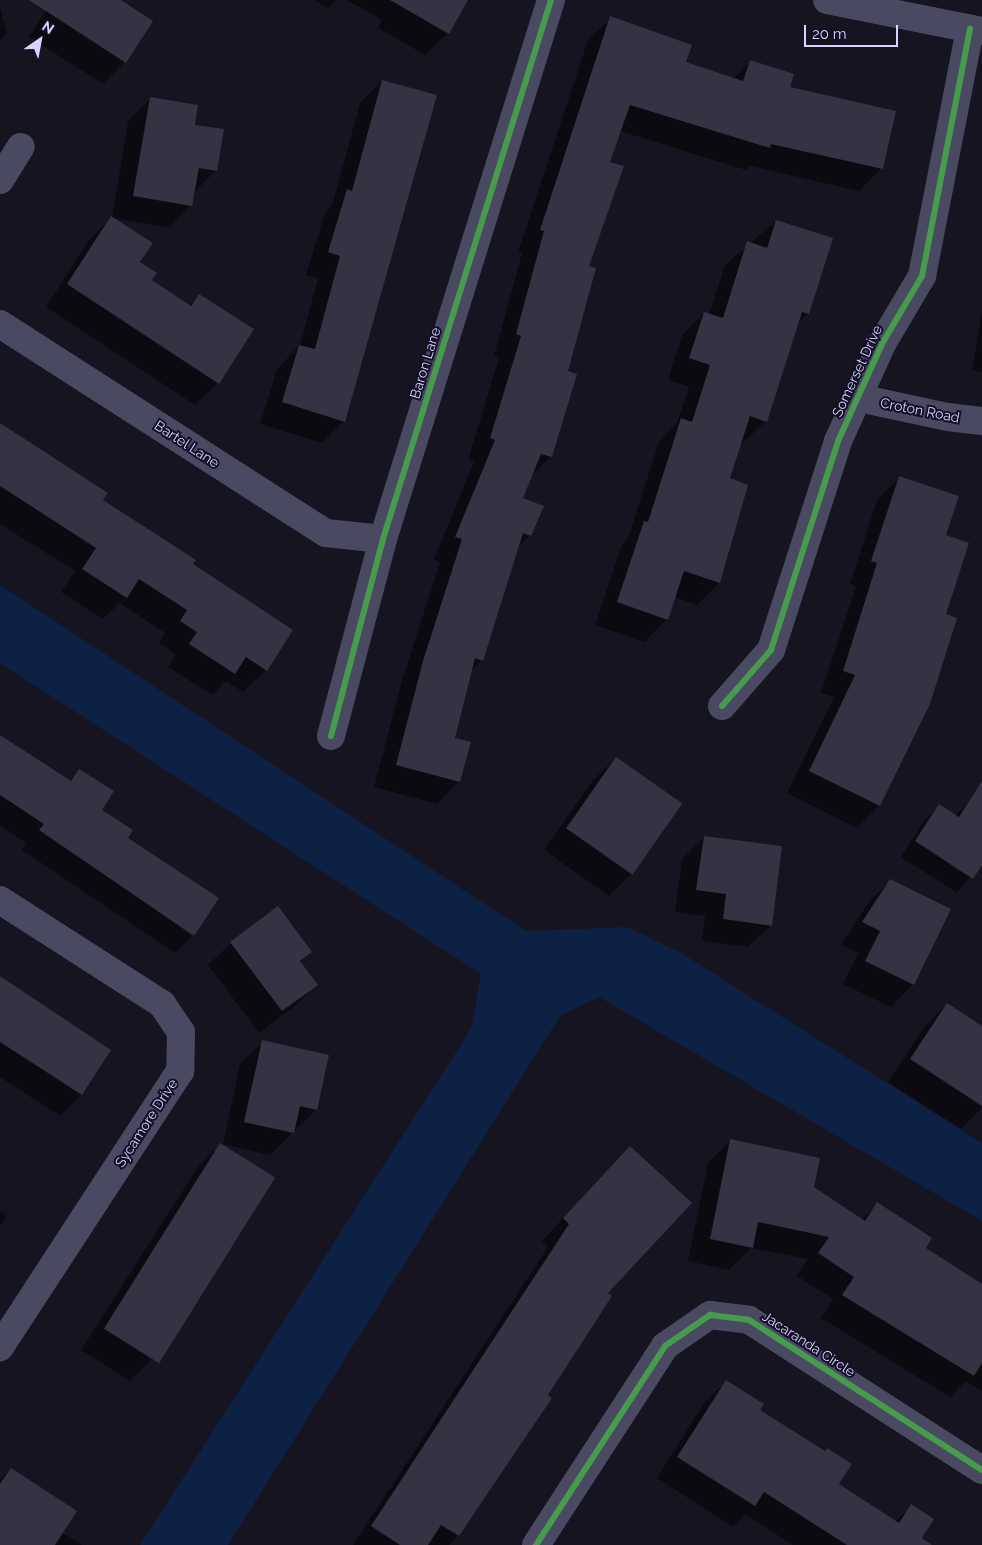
<!DOCTYPE html>
<html>
<head>
<meta charset="utf-8">
<style>
	body { margin:0 }
	#map { position:relative; width:982px; height:1545px; overflow:hidden; background:#161421; font-family:Raleway,sans-serif }
	div>[style] { position:absolute }
	.water>* { inset:0; background:#0d2144 }
	.shadow>* { inset:0; background:#0007 }
	.building>* { inset:0; background:#343243; transform-origin:0 0 }
	.minor>* { height:28px; margin:-14px; padding:0 14px; transform-origin:14px; border-radius:14px; background:#4a4962 }
	.tertiary>* { height:28px; margin:-14px; padding:0 14px; transform-origin:14px; border-radius:14px; background:#4a4962 }
	.cycleway>* { height:6px; margin:-3px; padding:0 3px; transform-origin:3px; border-radius:3px; background:#469c4c }
	span { translate:-50% -50%; white-space:nowrap; text-align:center; line-height:1.15; -webkit-text-stroke:4px #130f26; paint-order:stroke }
	.street-label { font-size:14px; color:#d9d4ff }
	.north { position:absolute; left:15px; top:15px; width:50px; height:50px; -webkit-text-stroke:4px #130f26; paint-order:stroke; rotate:33deg; font-size:14px; font-weight:700; line-height:20px; text-align:center; color:#d9d4ff }
	.north::after { content:''; display:block; margin:auto; width:18px; height:22px; background:#d9d4ff; clip-path:polygon(50% 0,100% 100%,50% 72%,0 100%) }
	.scale { position:absolute; left:804px; top:25px; width:94px; height:22px; box-sizing:border-box; border:2px solid #d9d4ff; border-top:0; padding-left:6px; font-size:15px; line-height:18px; white-space:nowrap; color:#d9d4ff; -webkit-text-stroke:4px #130f26; paint-order:stroke }
</style>
</head>
<body>
<div id="map">
	<div class="water">
		<i style="clip-path:polygon(0 585px,526px 931px,627px 927px,681px 953px,982px 1143px,982px 1221px,599px 997px,560px 1016px,228px 1545px,140px 1545px,471px 1029px,481px 974px,0 663px)"></i>
	</div>
	<div class="shadow">
		<i style="clip-path:polygon(53px 0,119px 0,125px 62px,103px 84px,29px 37px)"></i>
		<i style="clip-path:polygon(315px 0,336px 0,328px 8px)"></i>
		<i style="clip-path:polygon(347px 0,467px 0,448px 33px,425px 55px,378px 28px,382px 20px)"></i>
		<i style="clip-path:polygon(0 8px,7px 33px,0 41px)"></i>
		<i style="clip-path:polygon(611px 18px,685px 63px,733px 79px,750px 62px,788px 88px,882px 168px,859px 191px,750px 166px,746px 170px,620px 131px,609px 163px,550px 457px,531px 476px,521px 498px,530px 535px,517px 549px,482px 660px,470px 672px,453px 738px,459px 781px,437px 804px,374px 787px,401px 684px,440px 562px,434px 559px,474px 462px,468px 460px,499px 358px,494px 356px,522px 253px,518px 252px,588px 40px)"></i>
		<i style="clip-path:polygon(382px 81px,344px 421px,322px 443px,260px 424px,277px 369px,300px 345px,318px 278px,306px 275px,325px 213px,332px 206px,360px 103px)"></i>
		<i style="clip-path:polygon(151px 98px,193px 126px,216px 170px,194px 193px,191px 205px,169px 228px,112px 218px,150px 281px,189px 306px,199px 295px,218px 383px,195px 405px,46px 307px,89px 240px,112px 217px,128px 121px)"></i>
		<i style="clip-path:polygon(776px 221px,808px 313px,797px 324px,766px 421px,743px 443px,740px 442px,729px 479px,727px 550px,730px 551px,719px 583px,697px 605px,674px 597px,667px 619px,644px 642px,595px 625px,622px 544px,628px 538px,659px 442px,677px 423px,689px 387px,668px 380px,682px 335px,704px 313px,709px 315px,725px 265px)"></i>
		<i style="clip-path:polygon(982px 311px,982px 372px,972px 370px)"></i>
		<i style="clip-path:polygon(0 425px,191px 565px,266px 670px,243px 692px,226px 681px,212px 695px,168px 667px,176px 655px,159px 643px,165px 633px,120px 603px,103px 619px,61px 592px,75px 571px,0 524px)"></i>
		<i style="clip-path:polygon(899px 478px,945px 536px,944px 615px,929px 704px,879px 806px,857px 828px,787px 793px,834px 697px,821px 693px,856px 586px,850px 584px,877px 500px)"></i>
		<i style="clip-path:polygon(0 736px,69px 781px,80px 770px,100px 810px,126px 839px,193px 935px,175px 953px,22px 850px,26px 843px,0 826px)"></i>
		<i style="clip-path:polygon(616px 758px,631px 874px,609px 896px,544px 850px,593px 780px)"></i>
		<i style="clip-path:polygon(971px 800px,982px 808px,982px 862px,957px 893px,901px 857px,924px 821px,939px 806px,955px 816px)"></i>
		<i style="clip-path:polygon(704px 837px,771px 925px,748px 947px,702px 941px,705px 916px,675px 912px,682px 859px)"></i>
		<i style="clip-path:polygon(891px 880px,913px 984px,891px 1007px,843px 984px,858px 953px,841px 945px,868px 903px)"></i>
		<i style="clip-path:polygon(231px 943px,311px 952px,300px 963px,316px 984px,294px 1007px,259px 1033px,208px 965px)"></i>
		<i style="clip-path:polygon(0 980px,109px 1050px,81px 1095px,60px 1116px,0 1077px)"></i>
		<i style="clip-path:polygon(947px 1004px,982px 1027px,982px 1108px,961px 1129px,888px 1082px,925px 1026px)"></i>
		<i style="clip-path:polygon(263px 1042px,316px 1110px,270px 1155px,223px 1144px,240px 1064px)"></i>
		<i style="clip-path:polygon(731px 1140px,862px 1220px,877px 1204px,924px 1248px,982px 1285px,982px 1391px,966px 1381px,950px 1397px,821px 1318px,833px 1299px,797px 1276px,808px 1259px,751px 1248px,729px 1270px,688px 1261px,708px 1163px)"></i>
		<i style="clip-path:polygon(221px 1144px,152px 1359px,130px 1381px,81px 1350px,198px 1167px)"></i>
		<i style="clip-path:polygon(608px 1170px,606px 1293px,546px 1395px,550px 1398px,458px 1536px,449px 1545px,353px 1545px,548px 1247px,542px 1241px)"></i>
		<i style="clip-path:polygon(0 1211px,7px 1215px,0 1226px)"></i>
		<i style="clip-path:polygon(726px 1382px,837px 1484px,895px 1522px,911px 1506px,920px 1538px,930px 1545px,793px 1545px,745px 1514px,733px 1527px,657px 1478px,704px 1403px)"></i>
		<i style="clip-path:polygon(11px 1469px,62px 1532px,82px 1545px,0 1545px,0 1480px)"></i>
	</div>
	<div class="building">
		<i style="clip-path:polygon(29px 0,121px 0,153px 21px,126px 63px)"></i>
		<i style="clip-path:polygon(390px 0,468px 0,449px 34px)"></i>
		<i style="clip-path:polygon(610px 16px,692px 45px,686px 62px,743px 81px,750px 60px,794px 74px,790px 87px,896px 111px,883px 169px,771px 144px,770px 148px,630px 105px,610px 162px,624px 166px,589px 266px,596px 268px,568px 371px,577px 374px,552px 457px,541px 454px,523px 498px,544px 506px,531px 536px,523px 533px,483px 661px,475px 658px,455px 738px,471px 742px,460px 782px,396px 765px,423px 661px,462px 539px,455px 537px,495px 440px,490px 438px,521px 336px,516px 334px,544px 231px,540px 230px)"></i>
		<i style="clip-path:polygon(382px 80px,437px 95px,345px 422px,282px 402px,299px 345px,315px 349px,340px 256px,328px 252px,347px 189px,352px 191px)"></i>
		<i style="clip-path:polygon(150px 97px,198px 105px,195px 125px,224px 129px,217px 171px,199px 168px,192px 206px,133px 196px)"></i>
		<i style="clip-path:polygon(111px 216px,153px 243px,140px 262px,157px 273px,152px 280px,191px 306px,199px 294px,254px 329px,219px 384px,67px 284px)"></i>
		<i style="clip-path:polygon(776px 220px,833px 238px,809px 314px,802px 312px,767px 422px,750px 416px,730px 478px,748px 485px,720px 583px,684px 571px,668px 620px,617px 602px,644px 521px,648px 522px,681px 418px,692px 422px,710px 365px,689px 358px,704px 312px,723px 318px,747px 241px,767px 248px)"></i>
		<i style="clip-path:polygon(0 423px,108px 493px,103px 500px,196px 560px,193px 564px,293px 630px,267px 671px,246px 657px,235px 674px,189px 644px,197px 632px,180px 621px,187px 610px,139px 579px,127px 598px,82px 569px,96px 548px,0 486px)"></i>
		<i style="clip-path:polygon(899px 476px,959px 496px,946px 535px,969px 543px,946px 614px,957px 618px,930px 704px,880px 806px,809px 771px,855px 675px,843px 671px,877px 563px,871px 561px)"></i>
		<i style="clip-path:polygon(0 735px,71px 781px,79px 769px,114px 791px,102px 810px,133px 830px,128px 838px,219px 898px,194px 936px,39px 830px,44px 824px,0 795px)"></i>
		<i style="left:616px;top:757px;width:81px;height:87px;rotate:35deg"></i>
		<i style="clip-path:polygon(982px 781px,982px 865px,973px 879px,915px 841px,939px 804px,959px 817px)"></i>
		<i style="clip-path:polygon(704px 836px,782px 846px,772px 926px,723px 919px,726px 894px,696px 890px)"></i>
		<i style="clip-path:polygon(890px 879px,951px 909px,914px 985px,865px 961px,880px 931px,862px 922px)"></i>
		<i style="clip-path:polygon(278px 906px,312px 952px,300px 961px,318px 985px,282px 1011px,230px 942px)"></i>
		<i style="clip-path:polygon(0 976px,111px 1050px,82px 1095px,0 1042px)"></i>
		<i style="clip-path:polygon(947px 1003px,982px 1026px,982px 1106px,910px 1059px)"></i>
		<i style="clip-path:polygon(262px 1040px,329px 1055px,317px 1110px,300px 1106px,294px 1133px,244px 1122px)"></i>
		<i style="clip-path:polygon(730px 1139px,820px 1158px,814px 1187px,865px 1221px,877px 1202px,932px 1238px,926px 1248px,982px 1284px,982px 1363px,974px 1376px,842px 1295px,854px 1277px,818px 1253px,829px 1237px,758px 1222px,753px 1248px,710px 1239px)"></i>
		<i style="left:220px;top:1143px;width:65px;height:219px;rotate:32deg"></i>
		<i style="clip-path:polygon(630px 1146px,692px 1203px,608px 1293px,612px 1296px,548px 1395px,552px 1398px,459px 1536px,441px 1525px,428px 1545px,400px 1545px,371px 1526px,569px 1224px,563px 1218px)"></i>
		<i style="clip-path:polygon(726px 1380px,764px 1404px,760px 1410px,825px 1451px,827px 1448px,852px 1464px,839px 1484px,899px 1523px,911px 1504px,934px 1519px,922px 1538px,932px 1545px,847px 1545px,764px 1492px,755px 1506px,677px 1457px)"></i>
		<i style="clip-path:polygon(11px 1468px,77px 1511px,55px 1545px,0 1545px,0 1484px)"></i>
	</div>
	<div class="minor">
		<i style="left:0;top:180px;width:39px;rotate:-58deg"></i>
		<i style="left:0;top:324px;width:387px;rotate:32.7deg"></i>
		<i style="left:326px;top:533px;width:57px;rotate:6deg"></i>
		<i style="left:859px;top:398px;width:91px;rotate:12.1deg"></i>
		<i style="left:948px;top:417px;width:34px;rotate:7deg"></i>
		<i style="left:722px;top:706px;width:74px;rotate:-48.8deg"></i>
		<i style="left:771px;top:650px;width:219px;rotate:-72.2deg"></i>
		<i style="left:838px;top:441px;width:109px;rotate:-65.6deg"></i>
		<i style="left:883px;top:342px;width:77px;rotate:-59.4deg"></i>
		<i style="left:922px;top:276px;width:252px;rotate:-79deg"></i>
		<i style="left:331px;top:736px;width:204px;rotate:-75.2deg"></i>
		<i style="left:383px;top:539px;width:565px;rotate:-72.69deg"></i>
		<i style="left:0;top:900px;width:193px;rotate:32.7deg"></i>
		<i style="left:162px;top:1004px;width:34px;rotate:56deg"></i>
		<i style="left:181px;top:1032px;width:39px;rotate:91deg"></i>
		<i style="left:180px;top:1071px;width:330px;rotate:123.1deg"></i>
		<i style="left:536px;top:1545px;width:237px;rotate:-57deg"></i>
		<i style="left:665px;top:1346px;width:55px;rotate:-34.6deg"></i>
		<i style="left:710px;top:1315px;width:39px;rotate:7deg"></i>
		<i style="left:749px;top:1320px;width:277px;rotate:32.8deg"></i>
	</div>
	<div class="tertiary">
		<i style="left:827px;top:0;width:158px;rotate:11.3deg"></i>
	</div>
	<div class="cycleway">
		<i style="left:722px;top:706px;width:74px;rotate:-48.8deg"></i>
		<i style="left:771px;top:650px;width:219px;rotate:-72.2deg"></i>
		<i style="left:838px;top:441px;width:109px;rotate:-65.6deg"></i>
		<i style="left:883px;top:342px;width:77px;rotate:-59.4deg"></i>
		<i style="left:922px;top:276px;width:252px;rotate:-79deg"></i>
		<i style="left:331px;top:736px;width:204px;rotate:-75.2deg"></i>
		<i style="left:383px;top:539px;width:565px;rotate:-72.69deg"></i>
		<i style="left:536px;top:1545px;width:237px;rotate:-57deg"></i>
		<i style="left:665px;top:1346px;width:55px;rotate:-34.6deg"></i>
		<i style="left:710px;top:1315px;width:39px;rotate:7deg"></i>
		<i style="left:749px;top:1320px;width:277px;rotate:32.8deg"></i>
	</div>
	<div class="street-label">
		<span style="left:425px;top:363px;rotate:-73deg">Baron Lane</span>
		<span style="left:857px;top:371px;rotate:-65deg">Somerset Drive</span>
		<span style="left:920px;top:410px;rotate:11deg">Croton Road</span>
		<span style="left:187px;top:444px;rotate:33deg">Bartel Lane</span>
		<span style="left:146px;top:1123px;rotate:-57deg">Sycamore Drive</span>
		<span style="left:809px;top:1344px;rotate:33deg">Jacaranda Circle</span>
	</div>
	<div class="north">N</div>
	<div class="scale">20 m</div>
</div>
</body>
</html>
